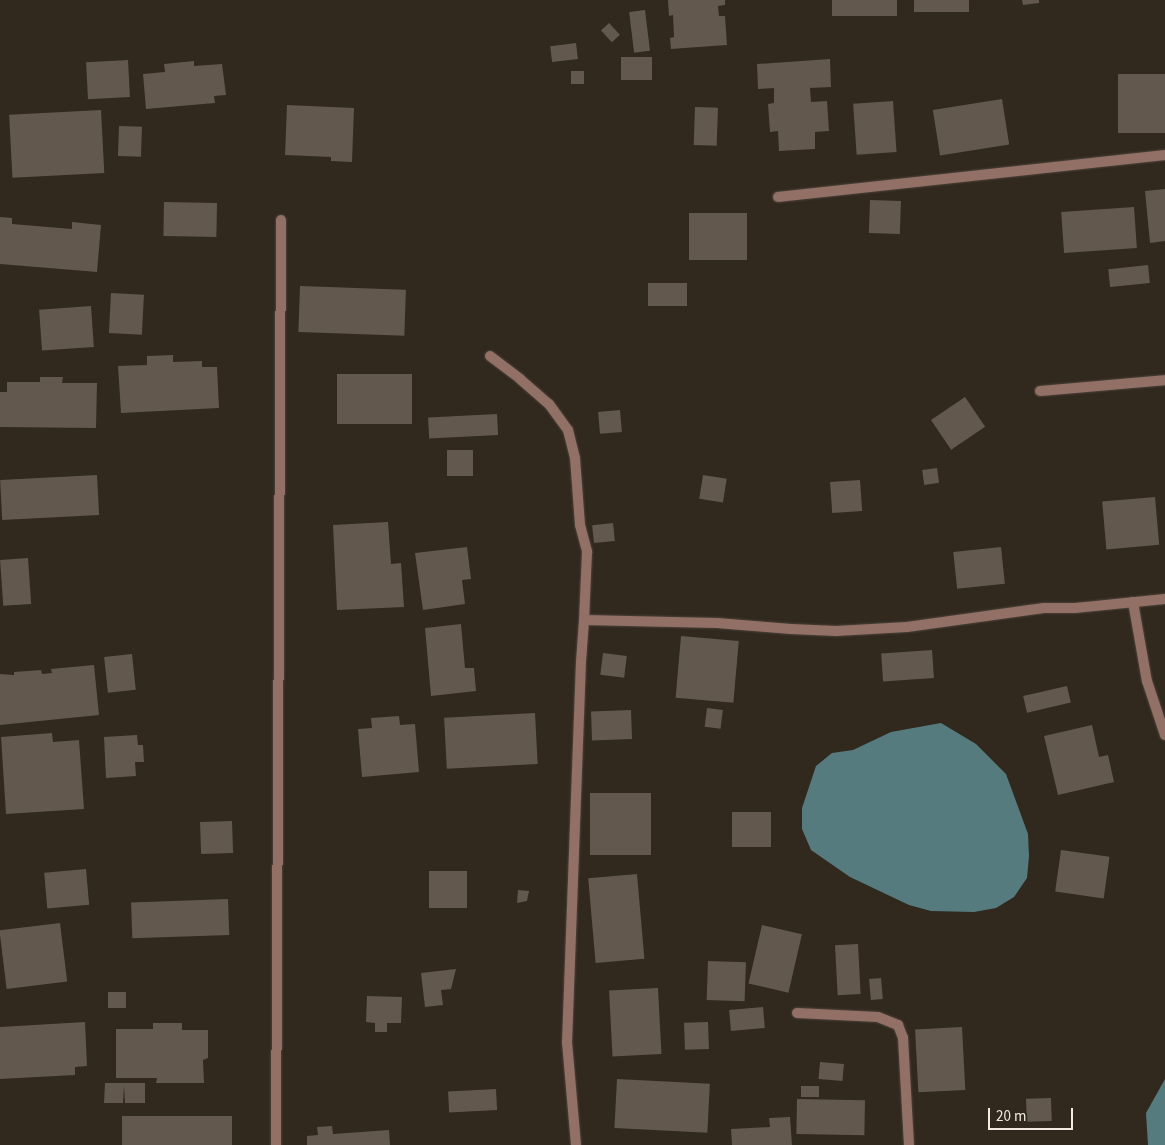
<!DOCTYPE html>
<html>
<head>
<meta charset="utf-8">
<style>
	body { margin:0 }
	#map { position:relative; width:1165px; height:1145px; overflow:hidden; background:#31281e; font-family:"Source Sans 3",sans-serif }
	div>[style] { position:absolute }
	.water>* { inset:0; background:#567b7e }
	.building>* { inset:0; background:#62584d; transform-origin:0 0 }
	.roads { filter:drop-shadow(0 0 1px #4c433a) drop-shadow(0 0 1px #4c433a) }
	.service>* { height:10px; margin:-5px; padding:0 5px; transform-origin:5px; border-radius:5px; background:#927065 }
	.minor>* { height:10px; margin:-5px; padding:0 5px; transform-origin:5px; border-radius:5px; background:#927065 }
	span { translate:-50% -50%; white-space:nowrap; text-align:center; line-height:1.15; -webkit-text-stroke:5px #31281e; paint-order:stroke }
	.scale { position:absolute; left:988px; top:1108px; width:85px; height:22px; box-sizing:border-box; border:2px solid #f1ebe4; border-top:0; padding-left:6px; font-size:15px; line-height:18px; white-space:nowrap; color:#f1ebe4; -webkit-text-stroke:4px #31281e; paint-order:stroke }
</style>
</head>
<body>
<div id="map">
	<div class="water">
		<i style="clip-path:polygon(941px 723px,976px 744px,1006px 774px,1028px 834px,1029px 856px,1027px 878px,1014px 897px,996px 908px,974px 912px,931px 911px,909px 905px,850px 877px,811px 850px,802px 829px,802px 808px,816px 766px,832px 753px,853px 750px,891px 732px)"></i>
		<i style="clip-path:polygon(1165px 1079px,1165px 1145px,1148px 1145px,1146px 1113px)"></i>
	</div>
	<div class="building">
		<i style="clip-path:polygon(668px 0,725px 0,725px 5px,718px 6px,719px 16px,725px 16px,727px 45px,671px 49px,670px 38px,674px 37px,673px 15px,669px 16px)"></i>
		<i style="left:832px;top:0;width:65px;height:16px"></i>
		<i style="left:914px;top:0;width:55px;height:12px"></i>
		<i style="clip-path:polygon(1022px 0,1039px 0,1039px 3px,1023px 5px)"></i>
		<i style="left:645px;top:10px;width:41px;height:16px;rotate:83deg"></i>
		<i style="left:609px;top:23px;width:16px;height:11px;rotate:47deg"></i>
		<i style="left:576px;top:43px;width:16px;height:26px;rotate:83deg"></i>
		<i style="left:652px;top:57px;width:23px;height:31px;rotate:90deg"></i>
		<i style="clip-path:polygon(830px 59px,831px 87px,810px 88px,811px 102px,827px 101px,829px 131px,815px 132px,815px 149px,779px 151px,778px 131px,770px 132px,768px 104px,774px 103px,774px 88px,758px 89px,757px 64px)"></i>
		<i style="left:128px;top:60px;width:37px;height:42px;rotate:87deg"></i>
		<i style="clip-path:polygon(194px 61px,194px 66px,222px 64px,226px 95px,214px 96px,215px 103px,146px 109px,143px 74px,165px 72px,164px 64px)"></i>
		<i style="left:571px;top:71px;width:13px;height:13px"></i>
		<i style="left:1165px;top:74px;width:59px;height:47px;rotate:90deg"></i>
		<i style="left:1002px;top:99px;width:46px;height:70px;rotate:81deg"></i>
		<i style="left:893px;top:101px;width:51px;height:40px;rotate:86deg"></i>
		<i style="clip-path:polygon(287px 105px,354px 108px,352px 162px,331px 161px,331px 157px,285px 155px)"></i>
		<i style="left:695px;top:107px;width:23px;height:38px;rotate:2deg"></i>
		<i style="left:101px;top:110px;width:63px;height:92px;rotate:87deg"></i>
		<i style="left:119px;top:126px;width:23px;height:30px;rotate:2deg"></i>
		<i style="clip-path:polygon(1165px 189px,1165px 241px,1150px 243px,1145px 191px)"></i>
		<i style="left:870px;top:200px;width:31px;height:33px;rotate:2deg"></i>
		<i style="left:164px;top:202px;width:53px;height:34px;rotate:1deg"></i>
		<i style="left:1134px;top:207px;width:41px;height:73px;rotate:86deg"></i>
		<i style="left:747px;top:213px;width:47px;height:58px;rotate:90deg"></i>
		<i style="clip-path:polygon(0 217px,12px 218px,12px 224px,72px 229px,72px 222px,101px 225px,97px 272px,0 264px)"></i>
		<i style="left:1148px;top:265px;width:18px;height:40px;rotate:84deg"></i>
		<i style="left:648px;top:283px;width:39px;height:23px"></i>
		<i style="left:300px;top:286px;width:106px;height:46px;rotate:2deg"></i>
		<i style="left:111px;top:293px;width:33px;height:40px;rotate:3deg"></i>
		<i style="left:91px;top:306px;width:41px;height:52px;rotate:86deg"></i>
		<i style="clip-path:polygon(173px 355px,173px 362px,202px 361px,202px 367px,217px 367px,219px 408px,121px 413px,118px 366px,147px 365px,147px 356px)"></i>
		<i style="left:337px;top:374px;width:75px;height:50px"></i>
		<i style="clip-path:polygon(40px 377px,63px 377px,62px 383px,97px 383px,96px 428px,0 427px,0 392px,7px 392px,7px 382px,40px 382px)"></i>
		<i style="left:965px;top:397px;width:36px;height:41px;rotate:56deg"></i>
		<i style="left:620px;top:410px;width:22px;height:22px;rotate:85deg"></i>
		<i style="left:497px;top:414px;width:21px;height:69px;rotate:87deg"></i>
		<i style="left:473px;top:450px;width:26px;height:26px;rotate:90deg"></i>
		<i style="left:937px;top:468px;width:15px;height:15px;rotate:82deg"></i>
		<i style="left:97px;top:475px;width:40px;height:97px;rotate:87deg"></i>
		<i style="left:703px;top:475px;width:24px;height:24px;rotate:9deg"></i>
		<i style="left:860px;top:480px;width:31px;height:30px;rotate:86deg"></i>
		<i style="left:1155px;top:497px;width:48px;height:53px;rotate:85deg"></i>
		<i style="clip-path:polygon(388px 522px,391px 564px,401px 563px,404px 607px,337px 610px,333px 525px)"></i>
		<i style="left:613px;top:523px;width:18px;height:21px;rotate:84deg"></i>
		<i style="clip-path:polygon(467px 547px,471px 579px,462px 580px,465px 604px,423px 610px,415px 553px)"></i>
		<i style="left:1001px;top:547px;width:37px;height:48px;rotate:84deg"></i>
		<i style="left:28px;top:558px;width:46px;height:28px;rotate:86deg"></i>
		<i style="clip-path:polygon(461px 624px,465px 668px,474px 668px,476px 691px,431px 696px,425px 628px)"></i>
		<i style="left:681px;top:636px;width:58px;height:62px;rotate:5deg"></i>
		<i style="left:932px;top:650px;width:28px;height:51px;rotate:86deg"></i>
		<i style="left:603px;top:653px;width:24px;height:22px;rotate:7deg"></i>
		<i style="left:132px;top:654px;width:36px;height:28px;rotate:84deg"></i>
		<i style="clip-path:polygon(94px 665px,99px 715px,0 725px,0 674px,14px 675px,14px 672px,41px 670px,42px 674px,52px 673px,51px 669px)"></i>
		<i style="left:1067px;top:686px;width:17px;height:45px;rotate:77deg"></i>
		<i style="left:707px;top:708px;width:16px;height:19px;rotate:7deg"></i>
		<i style="left:631px;top:710px;width:29px;height:40px;rotate:88deg"></i>
		<i style="left:535px;top:713px;width:51px;height:91px;rotate:87deg"></i>
		<i style="clip-path:polygon(399px 716px,400px 725px,415px 724px,419px 772px,362px 777px,358px 729px,372px 728px,371px 718px)"></i>
		<i style="clip-path:polygon(1092px 725px,1099px 757px,1108px 755px,1114px 782px,1058px 795px,1044px 736px)"></i>
		<i style="clip-path:polygon(52px 733px,53px 742px,79px 740px,84px 809px,6px 814px,1px 737px)"></i>
		<i style="clip-path:polygon(137px 735px,138px 745px,143px 745px,144px 762px,135px 762px,136px 776px,106px 778px,104px 737px)"></i>
		<i style="left:590px;top:793px;width:61px;height:62px"></i>
		<i style="left:732px;top:812px;width:39px;height:35px"></i>
		<i style="left:232px;top:821px;width:32px;height:32px;rotate:88deg"></i>
		<i style="left:1061px;top:850px;width:49px;height:42px;rotate:8deg"></i>
		<i style="left:86px;top:869px;width:36px;height:42px;rotate:85deg"></i>
		<i style="left:429px;top:871px;width:38px;height:37px"></i>
		<i style="left:637px;top:874px;width:85px;height:49px;rotate:85deg"></i>
		<i style="clip-path:polygon(518px 890px,529px 891px,527px 901px,517px 903px)"></i>
		<i style="left:228px;top:899px;width:36px;height:97px;rotate:88deg"></i>
		<i style="left:60px;top:923px;width:59px;height:61px;rotate:83deg"></i>
		<i style="left:762px;top:925px;width:41px;height:60px;rotate:13deg"></i>
		<i style="left:858px;top:944px;width:50px;height:23px;rotate:87deg"></i>
		<i style="left:708px;top:961px;width:38px;height:39px;rotate:2deg"></i>
		<i style="clip-path:polygon(456px 969px,451px 989px,441px 990px,443px 1005px,425px 1007px,421px 973px)"></i>
		<i style="left:881px;top:978px;width:21px;height:12px;rotate:85deg"></i>
		<i style="left:658px;top:988px;width:66px;height:49px;rotate:87deg"></i>
		<i style="left:108px;top:992px;width:18px;height:16px"></i>
		<i style="clip-path:polygon(367px 996px,402px 997px,401px 1023px,387px 1023px,387px 1032px,375px 1032px,375px 1023px,366px 1022px)"></i>
		<i style="left:763px;top:1007px;width:21px;height:34px;rotate:85deg"></i>
		<i style="clip-path:polygon(85px 1022px,87px 1066px,75px 1067px,75px 1075px,0 1079px,0 1027px)"></i>
		<i style="left:708px;top:1022px;width:27px;height:24px;rotate:88deg"></i>
		<i style="clip-path:polygon(153px 1023px,182px 1023px,182px 1030px,208px 1030px,208px 1058px,203px 1060px,204px 1083px,156px 1083px,157px 1078px,116px 1078px,116px 1029px,153px 1029px)"></i>
		<i style="left:962px;top:1027px;width:63px;height:47px;rotate:87deg"></i>
		<i style="left:820px;top:1062px;width:24px;height:17px;rotate:5deg"></i>
		<i style="left:617px;top:1079px;width:93px;height:49px;rotate:3deg"></i>
		<i style="clip-path:polygon(105px 1083px,145px 1083px,145px 1103px,125px 1103px,124px 1086px,123px 1103px,104px 1103px)"></i>
		<i style="left:801px;top:1086px;width:18px;height:11px"></i>
		<i style="left:496px;top:1089px;width:21px;height:48px;rotate:87deg"></i>
		<i style="left:1051px;top:1098px;width:23px;height:25px;rotate:88deg"></i>
		<i style="left:797px;top:1099px;width:68px;height:35px;rotate:1deg"></i>
		<i style="left:122px;top:1116px;width:110px;height:29px"></i>
		<i style="clip-path:polygon(790px 1117px,792px 1145px,732px 1145px,731px 1129px,770px 1127px,769px 1118px)"></i>
		<i style="clip-path:polygon(332px 1126px,333px 1134px,389px 1130px,390px 1145px,307px 1145px,307px 1136px,318px 1135px,317px 1127px)"></i>
	</div>
	<div class="roads">
		<div class="service">
			<i style="left:1133px;top:602px;width:80px;rotate:80deg"></i>
			<i style="left:1147px;top:681px;width:57px;rotate:71.6deg"></i>
		</div>
		<div class="minor">
			<i style="left:778px;top:197px;width:389px;rotate:-6.2deg"></i>
			<i style="left:490px;top:356px;width:38px;rotate:37deg"></i>
			<i style="left:520px;top:379px;width:38px;rotate:41deg"></i>
			<i style="left:549px;top:404px;width:32px;rotate:54deg"></i>
			<i style="left:568px;top:430px;width:29px;rotate:76deg"></i>
			<i style="left:575px;top:458px;width:67px;rotate:85.7deg"></i>
			<i style="left:580px;top:525px;width:28px;rotate:75deg"></i>
			<i style="left:587px;top:552px;width:68px;rotate:92.5deg"></i>
			<i style="left:584px;top:620px;width:133px;rotate:1.3deg"></i>
			<i style="left:717px;top:623px;width:74px;rotate:4.6deg"></i>
			<i style="left:791px;top:629px;width:45px;rotate:2.5deg"></i>
			<i style="left:836px;top:631px;width:71px;rotate:-3.2deg"></i>
			<i style="left:907px;top:627px;width:138px;rotate:-7.9deg"></i>
			<i style="left:1044px;top:608px;width:31px"></i>
			<i style="left:1075px;top:608px;width:90px;rotate:-5.7deg"></i>
			<i style="left:1040px;top:391px;width:125px;rotate:-5deg"></i>
			<i style="left:797px;top:1013px;width:81px;rotate:2.8deg"></i>
			<i style="left:878px;top:1017px;width:22px;rotate:22deg"></i>
			<i style="left:898px;top:1025px;width:14px;rotate:69deg"></i>
			<i style="left:903px;top:1038px;width:107px;rotate:86.8deg"></i>
			<i style="left:276px;top:1145px;width:925px;rotate:-89.69deg"></i>
			<i style="left:576px;top:1145px;width:102px;rotate:-95deg"></i>
			<i style="left:567px;top:1043px;width:381px;rotate:-87.9deg"></i>
			<i style="left:581px;top:662px;width:42px;rotate:-85.9deg"></i>
		</div>
	</div>
	<div class="scale">20 m</div>
</div>
</body>
</html>
